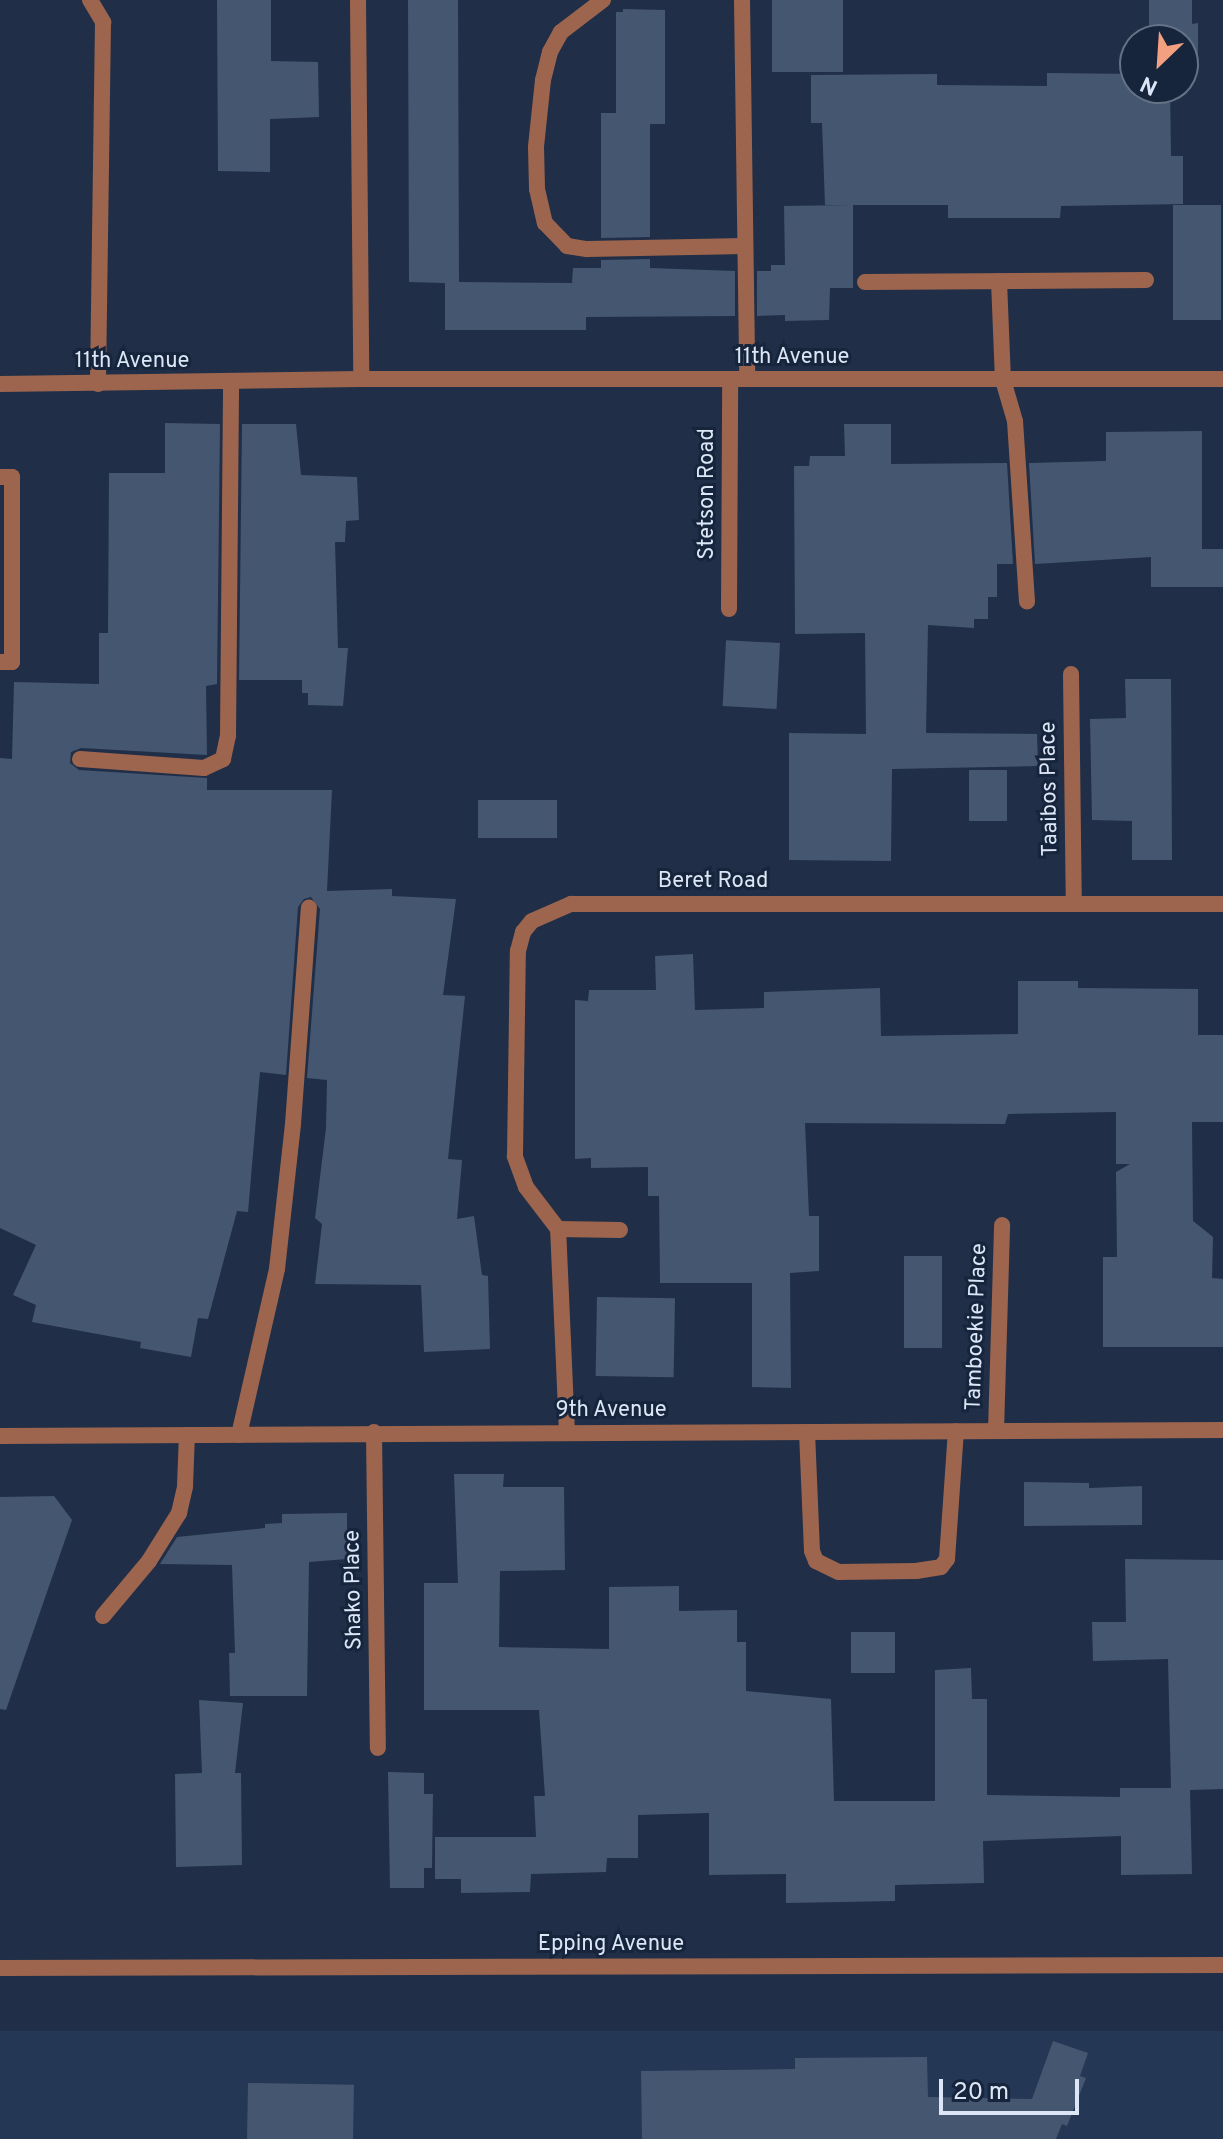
<!DOCTYPE html>
<html>
<head>
<meta charset="utf-8">
<style>
	body { margin:0 }
	#map { position:relative; width:1223px; height:2139px; overflow:hidden; background:#202f47; font-family:Overpass,sans-serif }
	div>[style] { position:absolute }
	.built>* { inset:0; background:#243755; transform-origin:0 0 }
	.building>* { inset:0; background:#455671; transform-origin:0 0 }
	.service>* { height:16px; margin:-8px; padding:0 8px; transform-origin:8px; border-radius:8px; background:#9e654e }
	.minor>* { height:16px; margin:-8px; padding:0 8px; transform-origin:8px; border-radius:8px; background:#9e654e }
	.tertiary>* { height:16px; margin:-8px; padding:0 8px; transform-origin:8px; border-radius:8px; background:#9e654e }
	span { translate:-50% -50%; white-space:nowrap; text-align:center; line-height:1.15; -webkit-text-stroke:6px #16253c; paint-order:stroke }
	.street-label { font-size:22px; color:#dce6f6 }
	.north { position:absolute; left:1119px; top:24px; width:80px; height:80px; box-sizing:border-box; background:#16253c; border:2px solid #657286; border-radius:50%; rotate:205deg; font-size:22px; font-weight:700; line-height:32px; text-align:center; color:#dce6f6 }
	.north::after { content:''; display:block; margin:auto; width:28px; height:36px; background:#f2a07f; clip-path:polygon(50% 0,100% 100%,50% 72%,0 100%) }
	.scale { position:absolute; left:939px; top:2079px; width:140px; height:36px; box-sizing:border-box; border:4px solid #dce6f6; border-top:0; padding-left:10px; font-size:24px; line-height:28px; white-space:nowrap; color:#dce6f6; -webkit-text-stroke:6px #16253c; paint-order:stroke }
</style>
</head>
<body>
<div id="map">
	<div class="built">
		<i style="left:1223px;top:2031px;width:108px;height:1223px;rotate:90deg"></i>
	</div>
	<div class="building">
		<i style="clip-path:polygon(217px 0,271px 0,271px 61px,318px 62px,319px 117px,270px 119px,270px 172px,218px 171px)"></i>
		<i style="clip-path:polygon(408px 0,458px 0,459px 282px,572px 283px,573px 268px,601px 268px,601px 260px,650px 259px,650px 268px,735px 271px,735px 316px,586px 317px,586px 330px,445px 330px,445px 283px,409px 282px)"></i>
		<i style="left:772px;top:0;width:71px;height:72px"></i>
		<i style="clip-path:polygon(1149px 0,1192px 0,1192px 24px,1198px 23px,1198px 62px,1183px 62px,1183px 40px,1149px 40px)"></i>
		<i style="clip-path:polygon(623px 9px,665px 10px,665px 124px,650px 124px,650px 237px,601px 238px,601px 113px,616px 113px,616px 12px,623px 12px)"></i>
		<i style="clip-path:polygon(1047px 73px,1135px 74px,1135px 88px,1170px 88px,1171px 156px,1183px 156px,1183px 204px,1061px 206px,1060px 218px,948px 218px,948px 205px,825px 205px,822px 123px,811px 123px,811px 75px,937px 74px,937px 85px,1047px 86px)"></i>
		<i style="clip-path:polygon(853px 205px,853px 288px,830px 288px,829px 320px,785px 321px,785px 315px,757px 316px,757px 271px,771px 271px,771px 265px,785px 265px,784px 206px)"></i>
		<i style="left:1173px;top:205px;width:48px;height:115px"></i>
		<i style="clip-path:polygon(165px 423px,220px 424px,217px 684px,206px 686px,207px 755px,81px 748px,71px 752px,70px 763px,79px 770px,207px 778px,207px 790px,332px 790px,327px 891px,392px 889px,392px 896px,456px 899px,443px 995px,465px 996px,448px 1159px,462px 1160px,457px 1219px,474px 1216px,482px 1275px,488px 1276px,490px 1349px,424px 1352px,421px 1285px,315px 1284px,322px 1224px,315px 1218px,326px 1128px,327px 1080px,307px 1078px,320px 909px,311px 897px,304px 899px,298px 907px,286px 1075px,260px 1072px,248px 1212px,237px 1211px,208px 1319px,198px 1318px,191px 1357px,140px 1348px,141px 1342px,32px 1322px,36px 1305px,13px 1295px,36px 1245px,0 1228px,0 758px,12px 759px,14px 682px,99px 684px,99px 633px,108px 633px,109px 473px,165px 473px)"></i>
		<i style="clip-path:polygon(242px 424px,296px 424px,301px 475px,357px 477px,359px 520px,346px 521px,345px 542px,335px 542px,338px 648px,348px 648px,343px 706px,308px 705px,308px 693px,302px 693px,302px 680px,239px 680px)"></i>
		<i style="clip-path:polygon(844px 424px,891px 424px,891px 464px,1007px 463px,1013px 564px,997px 564px,997px 597px,988px 597px,988px 619px,974px 619px,974px 628px,928px 625px,926px 733px,1037px 734px,1038px 766px,892px 769px,891px 861px,789px 860px,789px 733px,866px 734px,865px 633px,795px 634px,794px 466px,809px 466px,810px 456px,845px 456px)"></i>
		<i style="clip-path:polygon(1202px 431px,1202px 549px,1223px 549px,1223px 587px,1151px 587px,1151px 557px,1035px 564px,1029px 463px,1106px 461px,1106px 432px)"></i>
		<i style="left:780px;top:643px;width:66px;height:54px;rotate:93deg"></i>
		<i style="clip-path:polygon(1125px 679px,1171px 679px,1172px 860px,1132px 860px,1132px 821px,1092px 820px,1090px 719px,1126px 718px)"></i>
		<i style="left:969px;top:770px;width:38px;height:51px"></i>
		<i style="left:557px;top:800px;width:38px;height:79px;rotate:90deg"></i>
		<i style="clip-path:polygon(693px 954px,695px 1010px,764px 1008px,764px 992px,880px 988px,881px 1036px,1018px 1034px,1018px 981px,1078px 981px,1078px 988px,1198px 989px,1198px 1035px,1223px 1035px,1223px 1122px,1192px 1122px,1193px 1221px,1213px 1237px,1212px 1278px,1223px 1279px,1223px 1347px,1103px 1347px,1103px 1257px,1117px 1257px,1116px 1172px,1130px 1164px,1116px 1164px,1116px 1112px,1008px 1114px,1005px 1124px,805px 1123px,809px 1216px,819px 1216px,819px 1271px,790px 1273px,791px 1388px,752px 1387px,752px 1283px,660px 1283px,659px 1196px,648px 1196px,648px 1167px,591px 1168px,591px 1158px,575px 1159px,575px 1000px,588px 1001px,589px 990px,656px 990px,655px 956px)"></i>
		<i style="left:904px;top:1256px;width:38px;height:92px"></i>
		<i style="left:597px;top:1297px;width:78px;height:79px;rotate:1deg"></i>
		<i style="clip-path:polygon(454px 1474px,504px 1474px,503px 1487px,564px 1487px,565px 1570px,500px 1571px,499px 1647px,609px 1649px,609px 1587px,679px 1586px,679px 1611px,737px 1610px,737px 1642px,746px 1642px,746px 1691px,831px 1699px,834px 1801px,935px 1801px,935px 1670px,971px 1668px,972px 1699px,987px 1699px,987px 1795px,1120px 1797px,1120px 1788px,1171px 1788px,1168px 1659px,1093px 1661px,1092px 1622px,1126px 1622px,1125px 1559px,1223px 1560px,1223px 1789px,1190px 1790px,1192px 1874px,1121px 1875px,1121px 1836px,983px 1841px,984px 1883px,895px 1885px,895px 1901px,786px 1903px,786px 1874px,709px 1875px,709px 1813px,638px 1815px,638px 1858px,607px 1858px,606px 1872px,531px 1874px,530px 1892px,461px 1893px,461px 1879px,435px 1879px,435px 1837px,536px 1837px,534px 1796px,545px 1796px,539px 1710px,424px 1710px,424px 1583px,458px 1583px)"></i>
		<i style="clip-path:polygon(1024px 1482px,1089px 1483px,1089px 1488px,1142px 1486px,1142px 1525px,1024px 1526px)"></i>
		<i style="clip-path:polygon(54px 1496px,72px 1520px,6px 1710px,0 1709px,0 1497px)"></i>
		<i style="clip-path:polygon(347px 1513px,347px 1559px,309px 1562px,307px 1696px,230px 1696px,229px 1653px,235px 1653px,232px 1565px,160px 1564px,177px 1537px,265px 1528px,265px 1524px,282px 1523px,282px 1514px)"></i>
		<i style="left:895px;top:1632px;width:41px;height:44px;rotate:90deg"></i>
		<i style="clip-path:polygon(199px 1700px,243px 1703px,235px 1773px,241px 1773px,242px 1865px,176px 1867px,175px 1774px,202px 1773px)"></i>
		<i style="clip-path:polygon(388px 1772px,424px 1773px,424px 1794px,433px 1794px,432px 1868px,424px 1868px,424px 1888px,390px 1888px)"></i>
		<i style="clip-path:polygon(1053px 2041px,1088px 2053px,1080px 2076px,1086px 2078px,1067px 2126px,1062px 2124px,1056px 2139px,642px 2139px,641px 2071px,795px 2069px,795px 2058px,927px 2057px,928px 2097px,1032px 2099px)"></i>
		<i style="left:248px;top:2083px;width:106px;height:56px;rotate:1deg"></i>
	</div>
	<div class="service">
		<i style="left:90px;top:0;width:26px;rotate:59deg"></i>
		<i style="left:103px;top:22px;width:362px;rotate:90.8deg"></i>
		<i style="left:603px;top:0;width:53px;rotate:142.7deg"></i>
		<i style="left:561px;top:32px;width:23px;rotate:119deg"></i>
		<i style="left:550px;top:52px;width:29px;rotate:104deg"></i>
		<i style="left:543px;top:80px;width:67px;rotate:96deg"></i>
		<i style="left:536px;top:147px;width:42px;rotate:88.6deg"></i>
		<i style="left:537px;top:189px;width:35px;rotate:77deg"></i>
		<i style="left:545px;top:223px;width:32px;rotate:46deg"></i>
		<i style="left:567px;top:246px;width:20px;rotate:9deg"></i>
		<i style="left:587px;top:249px;width:158px;rotate:-1.1deg"></i>
		<i style="left:742px;top:0;width:379px;rotate:89.2deg"></i>
		<i style="left:999px;top:281px;width:99px;rotate:87.7deg"></i>
		<i style="left:1003px;top:380px;width:43px;rotate:73.7deg"></i>
		<i style="left:1015px;top:421px;width:181px;rotate:86.2deg"></i>
		<i style="left:865px;top:282px;width:281px;rotate:-0.4deg"></i>
		<i style="left:0;top:477px;width:12px"></i>
		<i style="left:12px;top:477px;width:185px;rotate:90deg"></i>
		<i style="left:12px;top:662px;width:12px;rotate:180deg"></i>
		<i style="left:1071px;top:674px;width:230px;rotate:89.3deg"></i>
		<i style="left:80px;top:759px;width:124px;rotate:4.2deg"></i>
		<i style="left:204px;top:768px;width:21px;rotate:-25deg"></i>
		<i style="left:223px;top:759px;width:24px;rotate:-78deg"></i>
		<i style="left:228px;top:736px;width:353px;rotate:-89.5deg"></i>
		<i style="left:558px;top:1229px;width:62px;rotate:0.9deg"></i>
		<i style="left:996px;top:1431px;width:206px;rotate:-88.3deg"></i>
		<i style="left:374px;top:1432px;width:316px;rotate:89.3deg"></i>
		<i style="left:807px;top:1432px;width:119px;rotate:87.6deg"></i>
		<i style="left:812px;top:1551px;width:11px;rotate:68deg"></i>
		<i style="left:816px;top:1561px;width:25px;rotate:26deg"></i>
		<i style="left:839px;top:1572px;width:77px;rotate:-0.7deg"></i>
		<i style="left:916px;top:1571px;width:25px;rotate:-9deg"></i>
		<i style="left:941px;top:1567px;width:10px;rotate:-53deg"></i>
		<i style="left:947px;top:1559px;width:128px;rotate:-86deg"></i>
		<i style="left:103px;top:1616px;width:72px;rotate:-50.1deg"></i>
		<i style="left:149px;top:1561px;width:57px;rotate:-58deg"></i>
		<i style="left:179px;top:1513px;width:28px;rotate:-77deg"></i>
		<i style="left:185px;top:1486px;width:51px;rotate:-87.8deg"></i>
	</div>
	<div class="minor">
		<i style="left:358px;top:0;width:379px;rotate:89.5deg"></i>
		<i style="left:0;top:384px;width:361px;rotate:-0.8deg"></i>
		<i style="left:361px;top:379px;width:862px"></i>
		<i style="left:729px;top:609px;width:229px;rotate:-89.7deg"></i>
		<i style="left:567px;top:1433px;width:204px;rotate:-92.5deg"></i>
		<i style="left:558px;top:1229px;width:53px;rotate:-127.3deg"></i>
		<i style="left:526px;top:1187px;width:33px;rotate:-110deg"></i>
		<i style="left:515px;top:1156px;width:205px;rotate:-89.2deg"></i>
		<i style="left:518px;top:951px;width:20px;rotate:-75deg"></i>
		<i style="left:523px;top:932px;width:14px;rotate:-51deg"></i>
		<i style="left:532px;top:921px;width:43px;rotate:-23.6deg"></i>
		<i style="left:571px;top:904px;width:652px"></i>
		<i style="left:239px;top:1435px;width:170px;rotate:-77.1deg"></i>
		<i style="left:277px;top:1269px;width:146px;rotate:-83.7deg"></i>
		<i style="left:293px;top:1124px;width:217px;rotate:-85.8deg"></i>
		<i style="left:0;top:1436px;width:1223px;rotate:-0.28deg"></i>
	</div>
	<div class="tertiary">
		<i style="left:0;top:1968px;width:1223px;rotate:-0.14deg"></i>
	</div>
	<div class="street-label">
		<span style="left:792px;top:358px">11th Avenue</span>
		<span style="left:132px;top:362px">11th Avenue</span>
		<span style="left:708px;top:494px;rotate:-90deg">Stetson Road</span>
		<span style="left:1050px;top:789px;rotate:-91deg">Taaibos Place</span>
		<span style="left:713px;top:882px">Beret Road</span>
		<span style="left:977px;top:1327px;rotate:-88deg">Tamboekie Place</span>
		<span style="left:611px;top:1411px">9th Avenue</span>
		<span style="left:354px;top:1590px;rotate:-91deg">Shako Place</span>
		<span style="left:611px;top:1945px">Epping Avenue</span>
	</div>
	<div class="north">N</div>
	<div class="scale">20 m</div>
</div>
</body>
</html>
